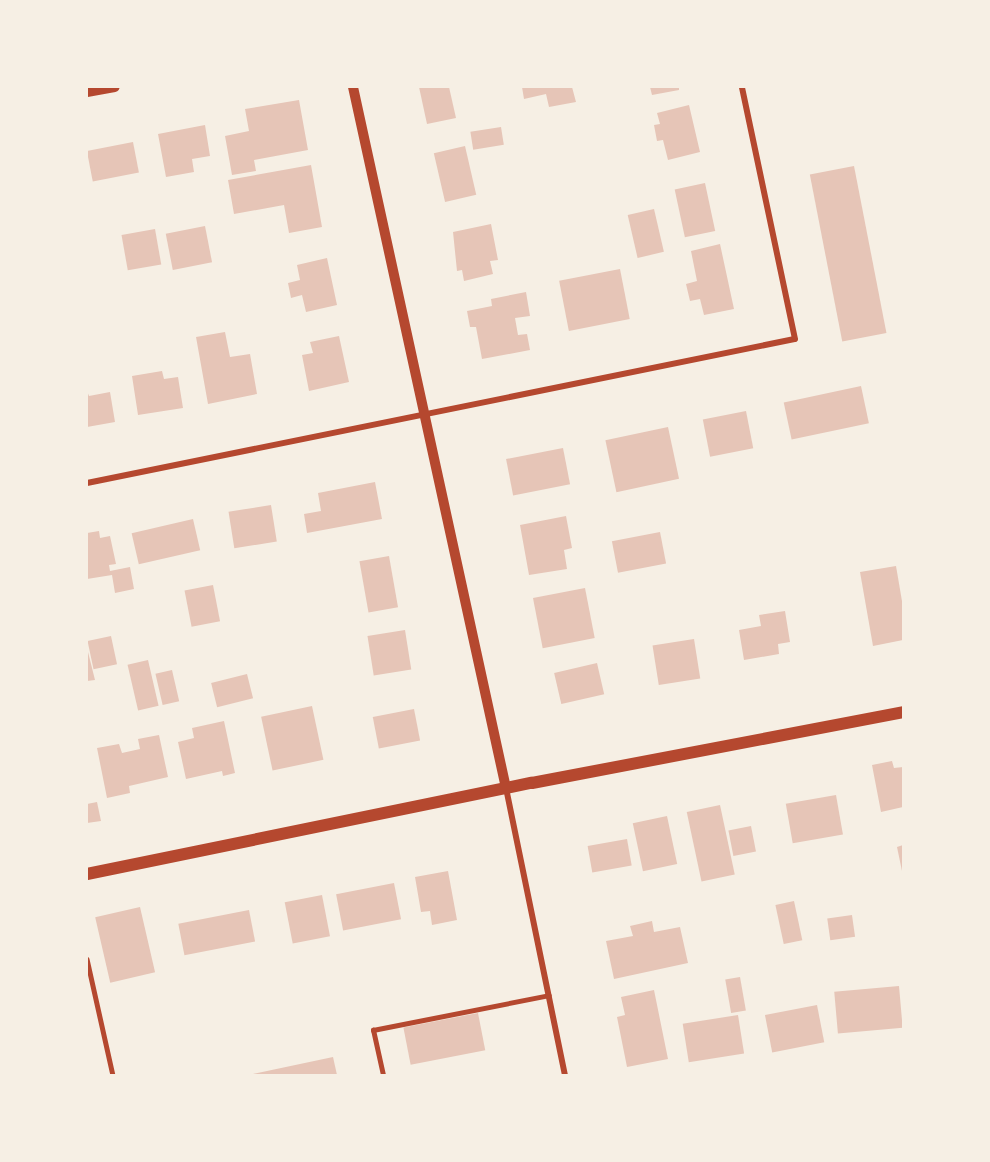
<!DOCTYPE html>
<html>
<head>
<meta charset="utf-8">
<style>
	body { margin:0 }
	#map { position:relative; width:990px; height:1162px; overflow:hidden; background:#f6efe4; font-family:Raleway,sans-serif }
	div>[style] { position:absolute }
	.building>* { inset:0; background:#e6c5b7; transform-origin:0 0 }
	.service>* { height:4.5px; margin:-2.25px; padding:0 2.25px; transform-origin:2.25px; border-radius:2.25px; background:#b5482f }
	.minor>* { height:6px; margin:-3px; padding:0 3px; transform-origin:3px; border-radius:3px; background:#b5482f }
	.tertiary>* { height:10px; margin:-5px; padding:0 5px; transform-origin:5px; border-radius:5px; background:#b5482f }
	.secondary>* { height:12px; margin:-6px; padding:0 6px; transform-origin:6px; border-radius:6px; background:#b5482f }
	span { translate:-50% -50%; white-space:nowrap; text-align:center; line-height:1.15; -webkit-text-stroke:4.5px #f6efe4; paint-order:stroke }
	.frame { position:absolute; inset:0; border:88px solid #f6efe4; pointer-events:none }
</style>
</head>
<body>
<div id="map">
	<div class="building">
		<i style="clip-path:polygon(419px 87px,449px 87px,456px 118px,427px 124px)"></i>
		<i style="clip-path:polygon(522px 87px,572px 87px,576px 102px,549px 107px,546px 94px,524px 99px)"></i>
		<i style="clip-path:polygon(650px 87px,679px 87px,679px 90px,652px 95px)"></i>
		<i style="clip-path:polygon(299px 100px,308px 150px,254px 160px,256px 171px,232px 175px,225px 136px,249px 131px,245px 109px)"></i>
		<i style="clip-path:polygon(689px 105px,700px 152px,668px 160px,663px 140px,657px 141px,654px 125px,660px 124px,657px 113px)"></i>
		<i style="clip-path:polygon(205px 125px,210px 156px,192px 159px,194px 172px,166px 177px,158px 134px)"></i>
		<i style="left:501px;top:127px;width:18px;height:31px;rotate:81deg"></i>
		<i style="left:133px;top:142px;width:31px;height:47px;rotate:79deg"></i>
		<i style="left:465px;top:146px;width:50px;height:32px;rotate:77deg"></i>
		<i style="clip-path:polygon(311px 165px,322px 227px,289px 233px,284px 205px,234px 214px,228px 180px)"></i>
		<i style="left:854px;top:166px;width:170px;height:45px;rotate:79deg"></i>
		<i style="left:705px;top:183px;width:49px;height:31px;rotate:78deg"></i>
		<i style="left:654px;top:209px;width:44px;height:27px;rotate:77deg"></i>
		<i style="clip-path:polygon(491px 224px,498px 260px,490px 261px,493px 274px,464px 281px,462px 270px,457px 271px,453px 232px)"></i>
		<i style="left:205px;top:226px;width:37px;height:40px;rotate:79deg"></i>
		<i style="left:155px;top:229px;width:36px;height:34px;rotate:80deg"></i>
		<i style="clip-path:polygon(720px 244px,734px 309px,704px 315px,700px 299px,690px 301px,686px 284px,697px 281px,691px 251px)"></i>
		<i style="clip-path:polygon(327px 258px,337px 305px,306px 312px,302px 295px,291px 298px,288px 283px,300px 280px,297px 265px)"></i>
		<i style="left:620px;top:269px;width:51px;height:62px;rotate:79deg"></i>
		<i style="clip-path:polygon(526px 292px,530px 316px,515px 318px,518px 335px,527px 334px,530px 350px,482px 359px,476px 327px,470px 327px,467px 311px,492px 306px,491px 299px)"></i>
		<i style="clip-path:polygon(225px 332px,230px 357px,250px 354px,257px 394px,208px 404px,196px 337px)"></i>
		<i style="clip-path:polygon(339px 336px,349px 382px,309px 391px,302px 355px,313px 353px,310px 342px)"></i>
		<i style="clip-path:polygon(162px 371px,164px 379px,178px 377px,183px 408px,138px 415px,132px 376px)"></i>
		<i style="left:861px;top:386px;width:38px;height:79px;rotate:78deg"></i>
		<i style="clip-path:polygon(87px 391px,89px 396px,110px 392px,115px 422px,87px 427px)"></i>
		<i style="left:746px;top:411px;width:38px;height:44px;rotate:79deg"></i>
		<i style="left:668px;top:427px;width:53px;height:64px;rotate:78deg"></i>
		<i style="left:563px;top:448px;width:37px;height:58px;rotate:79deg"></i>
		<i style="clip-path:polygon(375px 482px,382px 519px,307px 533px,304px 514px,321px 511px,318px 493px)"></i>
		<i style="left:271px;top:505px;width:37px;height:43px;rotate:81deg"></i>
		<i style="clip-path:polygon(566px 516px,572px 548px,564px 550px,567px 569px,529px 575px,520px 525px)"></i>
		<i style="left:193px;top:519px;width:32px;height:63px;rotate:77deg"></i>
		<i style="clip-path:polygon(99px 531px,100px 538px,110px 536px,116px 564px,109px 565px,110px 571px,130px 567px,134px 589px,115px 593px,112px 575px,87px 579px,87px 533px)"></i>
		<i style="left:660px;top:532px;width:32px;height:49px;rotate:79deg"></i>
		<i style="left:389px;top:556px;width:52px;height:30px;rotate:80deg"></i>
		<i style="clip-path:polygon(896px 566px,903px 607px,903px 640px,873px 646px,860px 572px)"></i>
		<i style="left:213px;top:585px;width:37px;height:29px;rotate:79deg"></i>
		<i style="left:585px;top:588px;width:51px;height:53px;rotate:79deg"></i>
		<i style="clip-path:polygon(785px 611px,790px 642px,778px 644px,779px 654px,744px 660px,739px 630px,761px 626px,759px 615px)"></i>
		<i style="left:405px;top:630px;width:40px;height:38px;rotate:81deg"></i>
		<i style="left:111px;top:636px;width:29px;height:24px;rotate:78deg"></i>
		<i style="left:694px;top:639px;width:40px;height:42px;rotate:81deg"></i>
		<i style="clip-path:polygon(87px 648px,95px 680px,87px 681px)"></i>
		<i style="left:148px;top:660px;width:47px;height:21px;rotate:77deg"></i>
		<i style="left:597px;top:663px;width:32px;height:44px;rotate:77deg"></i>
		<i style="left:172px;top:670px;width:32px;height:17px;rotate:77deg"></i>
		<i style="left:247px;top:674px;width:25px;height:37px;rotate:76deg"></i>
		<i style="left:312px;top:706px;width:55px;height:52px;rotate:78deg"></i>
		<i style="left:414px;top:709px;width:32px;height:42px;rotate:79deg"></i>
		<i style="clip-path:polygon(224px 721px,235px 773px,223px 776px,222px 771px,186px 779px,178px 742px,194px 738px,192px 728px)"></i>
		<i style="clip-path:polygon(159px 735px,168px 777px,129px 786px,130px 793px,107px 798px,97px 748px,119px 744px,122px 753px,140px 749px,138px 739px)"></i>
		<i style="clip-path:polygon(892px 761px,894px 768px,903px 767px,903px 807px,881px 812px,872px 765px)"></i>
		<i style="left:836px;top:795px;width:40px;height:51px;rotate:80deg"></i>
		<i style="clip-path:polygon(97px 802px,101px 821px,87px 823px,87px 804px)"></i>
		<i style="left:720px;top:805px;width:71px;height:34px;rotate:78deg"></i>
		<i style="left:667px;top:816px;width:49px;height:35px;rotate:78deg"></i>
		<i style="left:751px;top:826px;width:26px;height:23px;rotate:79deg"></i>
		<i style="left:627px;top:839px;width:27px;height:40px;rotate:80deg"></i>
		<i style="clip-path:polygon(903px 845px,903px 871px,902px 871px,897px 847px)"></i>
		<i style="clip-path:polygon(448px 871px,457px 920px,432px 925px,430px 911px,421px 912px,415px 877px)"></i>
		<i style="left:394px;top:883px;width:37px;height:59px;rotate:79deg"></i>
		<i style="left:322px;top:895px;width:42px;height:38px;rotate:79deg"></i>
		<i style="left:794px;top:901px;width:40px;height:19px;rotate:78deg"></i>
		<i style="left:140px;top:907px;width:67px;height:46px;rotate:77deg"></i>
		<i style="left:249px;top:910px;width:32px;height:72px;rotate:79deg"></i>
		<i style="left:852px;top:915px;width:22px;height:25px;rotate:82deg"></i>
		<i style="clip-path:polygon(652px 921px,654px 932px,680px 927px,688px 963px,614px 979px,606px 941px,633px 936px,630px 926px)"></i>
		<i style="left:740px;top:977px;width:34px;height:15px;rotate:80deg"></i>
		<i style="left:899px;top:986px;width:42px;height:65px;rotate:85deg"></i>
		<i style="clip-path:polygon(654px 990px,668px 1059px,627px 1067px,617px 1017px,625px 1015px,621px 997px)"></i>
		<i style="left:817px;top:1005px;width:38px;height:53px;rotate:79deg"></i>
		<i style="left:478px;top:1013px;width:38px;height:76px;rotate:79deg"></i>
		<i style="left:738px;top:1015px;width:39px;height:56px;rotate:81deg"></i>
		<i style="clip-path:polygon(333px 1057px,337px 1075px,253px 1075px,253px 1074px)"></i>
	</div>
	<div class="service">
		<i style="left:87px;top:959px;width:119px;rotate:77.4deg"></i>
		<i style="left:383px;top:1075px;width:46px;rotate:-102.5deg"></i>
		<i style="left:373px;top:1030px;width:179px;rotate:-11.2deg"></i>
	</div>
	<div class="minor">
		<i style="left:87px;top:483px;width:722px;rotate:-11.5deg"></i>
		<i style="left:795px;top:339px;width:258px;rotate:-101.9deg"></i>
		<i style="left:506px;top:788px;width:293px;rotate:78.4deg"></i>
	</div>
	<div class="tertiary">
		<i style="left:353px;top:87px;width:718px;rotate:77.69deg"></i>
		<i style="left:87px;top:92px;width:28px;rotate:-10deg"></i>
	</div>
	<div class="secondary">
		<i style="left:87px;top:874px;width:454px;rotate:-11.6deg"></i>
		<i style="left:532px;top:783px;width:378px;rotate:-10.8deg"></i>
	</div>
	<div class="frame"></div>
</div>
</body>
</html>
